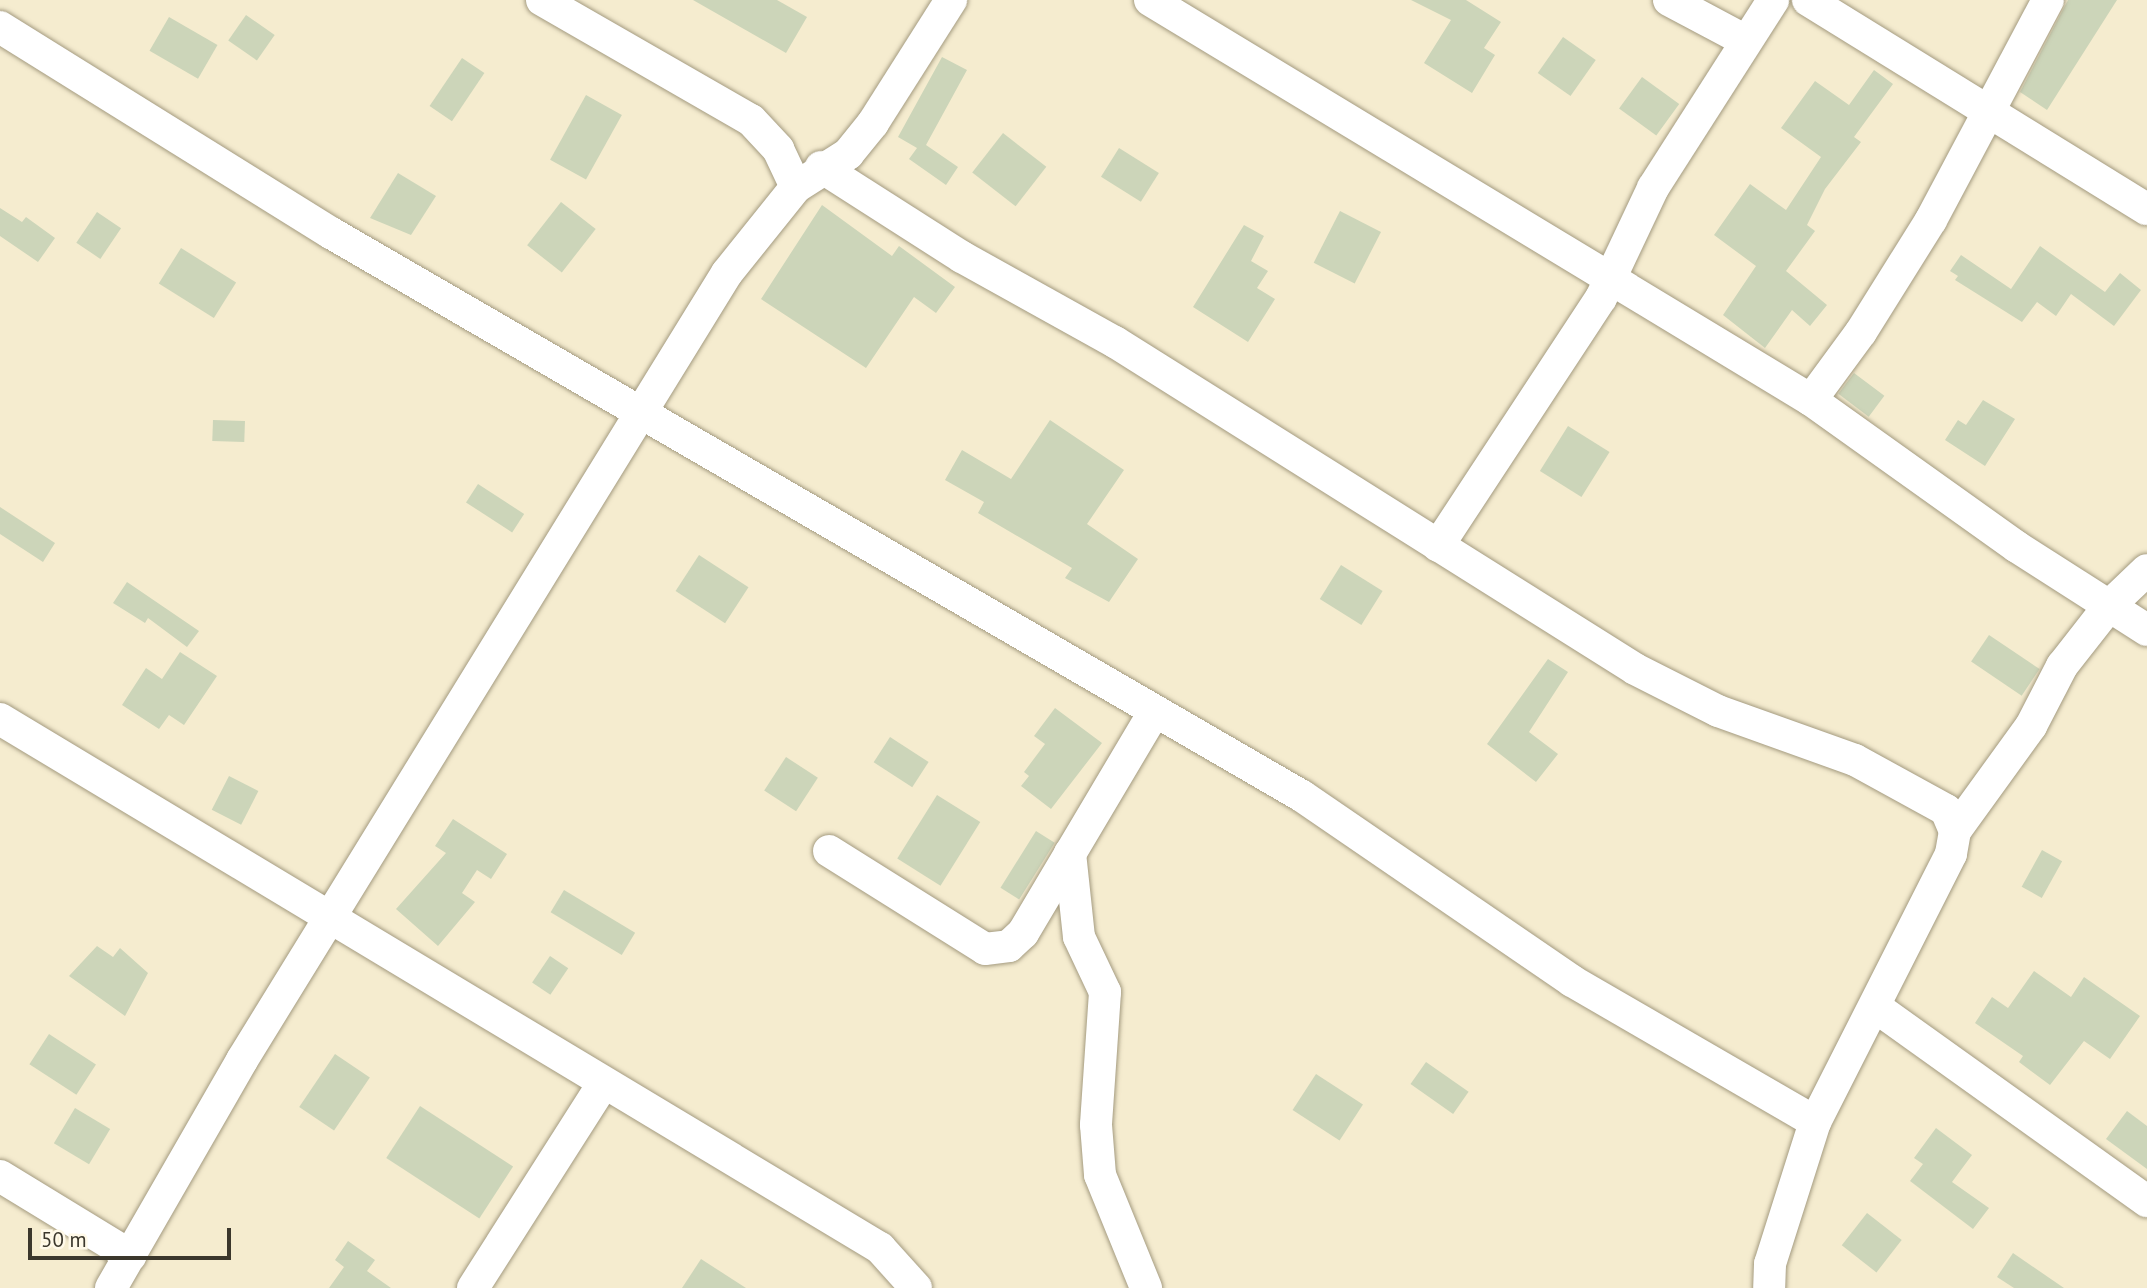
<!DOCTYPE html>
<html>
<head>
<meta charset="utf-8">
<style>
	body { margin:0 }
	#map { position:relative; width:2147px; height:1288px; overflow:hidden; background:#f5eccf; font-family:"PT Sans",sans-serif }
	div>[style] { position:absolute }
	.building>* { inset:0; background:#ccd5b9; transform-origin:0 0 }
	.roads { filter:drop-shadow(0 0 2px #a49b80) drop-shadow(0 0 2px #a49b80) }
	.street>* { height:32px; margin:-16px; padding:0 16px; transform-origin:16px; border-radius:16px; background:#fff }
	span { translate:-50% -50%; white-space:nowrap; text-align:center; line-height:1.15; -webkit-text-stroke:5px #fff9e8; paint-order:stroke }
	.scale { position:absolute; left:28px; top:1228px; width:203px; height:32px; box-sizing:border-box; border:4px solid #3b372c; border-top:0; padding-left:9px; font-size:21px; line-height:24px; white-space:nowrap; color:#3b372c; -webkit-text-stroke:5px #fff9e8; paint-order:stroke }
</style>
</head>
<body>
<div id="map">
	<div class="building">
		<i style="clip-path:polygon(693px 0,777px 0,807px 17px,786px 53px)"></i>
		<i style="clip-path:polygon(1411px 0,1466px 0,1501px 22px,1484px 48px,1495px 55px,1472px 93px,1424px 63px,1451px 20px)"></i>
		<i style="clip-path:polygon(2068px 0,2117px 0,2047px 110px,2020px 92px)"></i>
		<i style="left:246px;top:15px;width:35px;height:31px;rotate:35deg"></i>
		<i style="left:169px;top:17px;width:56px;height:39px;rotate:30deg"></i>
		<i style="left:1563px;top:37px;width:40px;height:44px;rotate:35deg"></i>
		<i style="clip-path:polygon(942px 57px,967px 70px,926px 145px,958px 167px,946px 185px,909px 159px,917px 148px,898px 137px)"></i>
		<i style="left:462px;top:58px;width:27px;height:58px;rotate:34deg"></i>
		<i style="clip-path:polygon(1874px 70px,1893px 84px,1854px 137px,1861px 142px,1825px 189px,1807px 225px,1815px 231px,1786px 271px,1827px 305px,1810px 326px,1792px 310px,1765px 348px,1723px 315px,1756px 266px,1714px 235px,1750px 184px,1786px 210px,1821px 157px,1781px 128px,1815px 81px,1849px 105px)"></i>
		<i style="left:1642px;top:77px;width:46px;height:39px;rotate:36deg"></i>
		<i style="left:586px;top:95px;width:41px;height:74px;rotate:29deg"></i>
		<i style="left:1003px;top:133px;width:55px;height:50px;rotate:38deg"></i>
		<i style="left:1119px;top:148px;width:47px;height:34px;rotate:32deg"></i>
		<i style="clip-path:polygon(398px 173px,436px 196px,411px 235px,370px 218px)"></i>
		<i style="left:561px;top:202px;width:44px;height:55px;rotate:38deg"></i>
		<i style="clip-path:polygon(822px 205px,892px 256px,899px 246px,955px 287px,936px 313px,914px 297px,866px 368px,761px 299px)"></i>
		<i style="clip-path:polygon(0 208px,22px 222px,26px 217px,55px 238px,38px 262px,0 236px)"></i>
		<i style="left:1340px;top:211px;width:46px;height:58px;rotate:27deg"></i>
		<i style="left:97px;top:212px;width:29px;height:37px;rotate:34deg"></i>
		<i style="clip-path:polygon(1244px 225px,1264px 236px,1251px 261px,1268px 271px,1257px 288px,1275px 299px,1248px 342px,1193px 307px)"></i>
		<i style="clip-path:polygon(2040px 246px,2105px 292px,2120px 273px,2141px 290px,2114px 326px,2071px 294px,2056px 316px,2037px 302px,2022px 322px,1955px 280px,1958px 276px,1950px 271px,1961px 255px,2011px 289px)"></i>
		<i style="left:181px;top:248px;width:65px;height:42px;rotate:32deg"></i>
		<i style="left:1854px;top:373px;width:38px;height:26px;rotate:37deg"></i>
		<i style="clip-path:polygon(1983px 400px,2015px 419px,1985px 466px,1945px 440px,1958px 420px,1966px 425px)"></i>
		<i style="left:213px;top:420px;width:32px;height:21px;rotate:2deg"></i>
		<i style="clip-path:polygon(1050px 420px,1124px 470px,1087px 524px,1138px 559px,1109px 602px,1065px 578px,1072px 568px,978px 513px,984px 502px,945px 480px,962px 450px,1011px 479px)"></i>
		<i style="left:1568px;top:426px;width:49px;height:53px;rotate:32deg"></i>
		<i style="left:478px;top:484px;width:55px;height:22px;rotate:33deg"></i>
		<i style="clip-path:polygon(0 507px,55px 543px,43px 562px,0 534px)"></i>
		<i style="left:699px;top:555px;width:59px;height:43px;rotate:33deg"></i>
		<i style="left:1341px;top:565px;width:49px;height:40px;rotate:32deg"></i>
		<i style="clip-path:polygon(127px 582px,199px 631px,187px 647px,148px 618px,145px 623px,113px 603px)"></i>
		<i style="left:1989px;top:635px;width:61px;height:32px;rotate:34deg"></i>
		<i style="clip-path:polygon(180px 652px,217px 676px,184px 725px,169px 715px,159px 729px,122px 705px,146px 668px,162px 679px)"></i>
		<i style="clip-path:polygon(1548px 659px,1568px 672px,1529px 732px,1558px 754px,1536px 782px,1487px 744px)"></i>
		<i style="clip-path:polygon(1055px 708px,1102px 743px,1051px 809px,1021px 786px,1029px 776px,1024px 772px,1045px 744px,1034px 736px)"></i>
		<i style="left:890px;top:737px;width:46px;height:30px;rotate:33deg"></i>
		<i style="left:786px;top:757px;width:38px;height:40px;rotate:33deg"></i>
		<i style="left:229px;top:776px;width:33px;height:38px;rotate:27deg"></i>
		<i style="left:937px;top:795px;width:51px;height:75px;rotate:32deg"></i>
		<i style="clip-path:polygon(453px 819px,507px 854px,491px 879px,477px 870px,462px 893px,475px 902px,438px 946px,396px 909px,446px 853px,435px 846px)"></i>
		<i style="left:1036px;top:831px;width:22px;height:67px;rotate:32deg"></i>
		<i style="left:2042px;top:850px;width:23px;height:42px;rotate:29deg"></i>
		<i style="left:564px;top:890px;width:83px;height:26px;rotate:31deg"></i>
		<i style="clip-path:polygon(97px 946px,113px 957px,120px 948px,148px 973px,125px 1016px,69px 976px)"></i>
		<i style="left:550px;top:956px;width:22px;height:32px;rotate:34deg"></i>
		<i style="clip-path:polygon(2034px 971px,2071px 997px,2084px 977px,2140px 1016px,2110px 1059px,2084px 1041px,2050px 1085px,2019px 1062px,2023px 1056px,1975px 1023px,1992px 997px,2008px 1008px)"></i>
		<i style="left:49px;top:1034px;width:56px;height:36px;rotate:33deg"></i>
		<i style="left:335px;top:1054px;width:42px;height:64px;rotate:34deg"></i>
		<i style="left:1426px;top:1062px;width:52px;height:27px;rotate:35deg"></i>
		<i style="left:1316px;top:1074px;width:56px;height:43px;rotate:33deg"></i>
		<i style="left:420px;top:1106px;width:111px;height:62px;rotate:33deg"></i>
		<i style="left:75px;top:1108px;width:41px;height:41px;rotate:31deg"></i>
		<i style="clip-path:polygon(2127px 1111px,2147px 1126px,2147px 1169px,2106px 1139px)"></i>
		<i style="clip-path:polygon(1936px 1128px,1972px 1155px,1952px 1182px,1989px 1208px,1973px 1229px,1910px 1181px,1923px 1164px,1914px 1158px)"></i>
		<i style="left:1867px;top:1213px;width:44px;height:41px;rotate:38deg"></i>
		<i style="clip-path:polygon(348px 1241px,375px 1260px,367px 1271px,391px 1288px,329px 1288px,344px 1267px,335px 1260px)"></i>
		<i style="clip-path:polygon(2013px 1253px,2064px 1288px,2014px 1288px,1997px 1277px)"></i>
		<i style="clip-path:polygon(701px 1259px,746px 1288px,682px 1288px)"></i>
	</div>
	<div class="roads">
		<div class="street">
			<i style="left:542px;top:0;width:241px;rotate:29.9deg"></i>
			<i style="left:751px;top:120px;width:40px;rotate:47deg"></i>
			<i style="left:778px;top:149px;width:42px;rotate:64.7deg"></i>
			<i style="left:1150px;top:0;width:773px;rotate:31.18deg"></i>
			<i style="left:1811px;top:400px;width:253px;rotate:35.5deg"></i>
			<i style="left:2017px;top:547px;width:154px;rotate:32.6deg"></i>
			<i style="left:1669px;top:0;width:87px;rotate:28deg"></i>
			<i style="left:1808px;top:0;width:398px;rotate:31.7deg"></i>
			<i style="left:0;top:27px;width:390px;rotate:31.9deg"></i>
			<i style="left:331px;top:233px;width:1122px;rotate:30.11deg"></i>
			<i style="left:1302px;top:796px;width:327px;rotate:34.4deg"></i>
			<i style="left:1572px;top:981px;width:281px;rotate:30.1deg"></i>
			<i style="left:821px;top:167px;width:167px;rotate:32.6deg"></i>
			<i style="left:962px;top:257px;width:175px;rotate:29.1deg"></i>
			<i style="left:1115px;top:342px;width:614px;rotate:32.16deg"></i>
			<i style="left:1635px;top:669px;width:93px;rotate:26.8deg"></i>
			<i style="left:1718px;top:711px;width:145px;rotate:19.7deg"></i>
			<i style="left:1855px;top:760px;width:104px;rotate:28.8deg"></i>
			<i style="left:1946px;top:810px;width:23px;rotate:67deg"></i>
			<i style="left:1955px;top:831px;width:23px;rotate:100deg"></i>
			<i style="left:1951px;top:854px;width:301px;rotate:116.9deg"></i>
			<i style="left:1815px;top:1122px;width:149px;rotate:107.6deg"></i>
			<i style="left:1770px;top:1264px;width:24px;rotate:92deg"></i>
			<i style="left:1811px;top:400px;width:84px;rotate:-53.7deg"></i>
			<i style="left:1861px;top:332px;width:132px;rotate:-58deg"></i>
			<i style="left:1931px;top:220px;width:249px;rotate:-62deg"></i>
			<i style="left:1438px;top:546px;width:297px;rotate:-56.7deg"></i>
			<i style="left:1601px;top:298px;width:122px;rotate:-64.7deg"></i>
			<i style="left:1653px;top:188px;width:223px;rotate:-57.4deg"></i>
			<i style="left:0;top:719px;width:1027px;rotate:31.01deg"></i>
			<i style="left:880px;top:1248px;width:54px;rotate:48deg"></i>
			<i style="left:1955px;top:831px;width:130px;rotate:-54.1deg"></i>
			<i style="left:2031px;top:726px;width:68px;rotate:-62.7deg"></i>
			<i style="left:2062px;top:666px;width:76px;rotate:-51.9deg"></i>
			<i style="left:2109px;top:606px;width:52px;rotate:-43.5deg"></i>
			<i style="left:829px;top:851px;width:184px;rotate:32.1deg"></i>
			<i style="left:985px;top:949px;width:24px;rotate:-7deg"></i>
			<i style="left:1009px;top:946px;width:19px;rotate:-43deg"></i>
			<i style="left:1023px;top:933px;width:257px;rotate:-59.3deg"></i>
			<i style="left:1070px;top:853px;width:84px;rotate:83.9deg"></i>
			<i style="left:1079px;top:937px;width:61px;rotate:64.7deg"></i>
			<i style="left:1105px;top:992px;width:133px;rotate:93.9deg"></i>
			<i style="left:1096px;top:1125px;width:50px;rotate:85.4deg"></i>
			<i style="left:1100px;top:1175px;width:122px;rotate:67.8deg"></i>
			<i style="left:1877px;top:1008px;width:332px;rotate:35.6deg"></i>
			<i style="left:0;top:1176px;width:153px;rotate:31.4deg"></i>
			<i style="left:111px;top:1288px;width:263px;rotate:-60.1deg"></i>
			<i style="left:242px;top:1060px;width:924px;rotate:-58.36deg"></i>
			<i style="left:727px;top:273px;width:110px;rotate:-51.3deg"></i>
			<i style="left:796px;top:187px;width:62px;rotate:-32.4deg"></i>
			<i style="left:848px;top:154px;width:40px;rotate:-51deg"></i>
			<i style="left:873px;top:123px;width:146px;rotate:-57.6deg"></i>
			<i style="left:473px;top:1288px;width:242px;rotate:-57.5deg"></i>
		</div>
	</div>
	<div class="scale">50 m</div>
</div>
</body>
</html>
